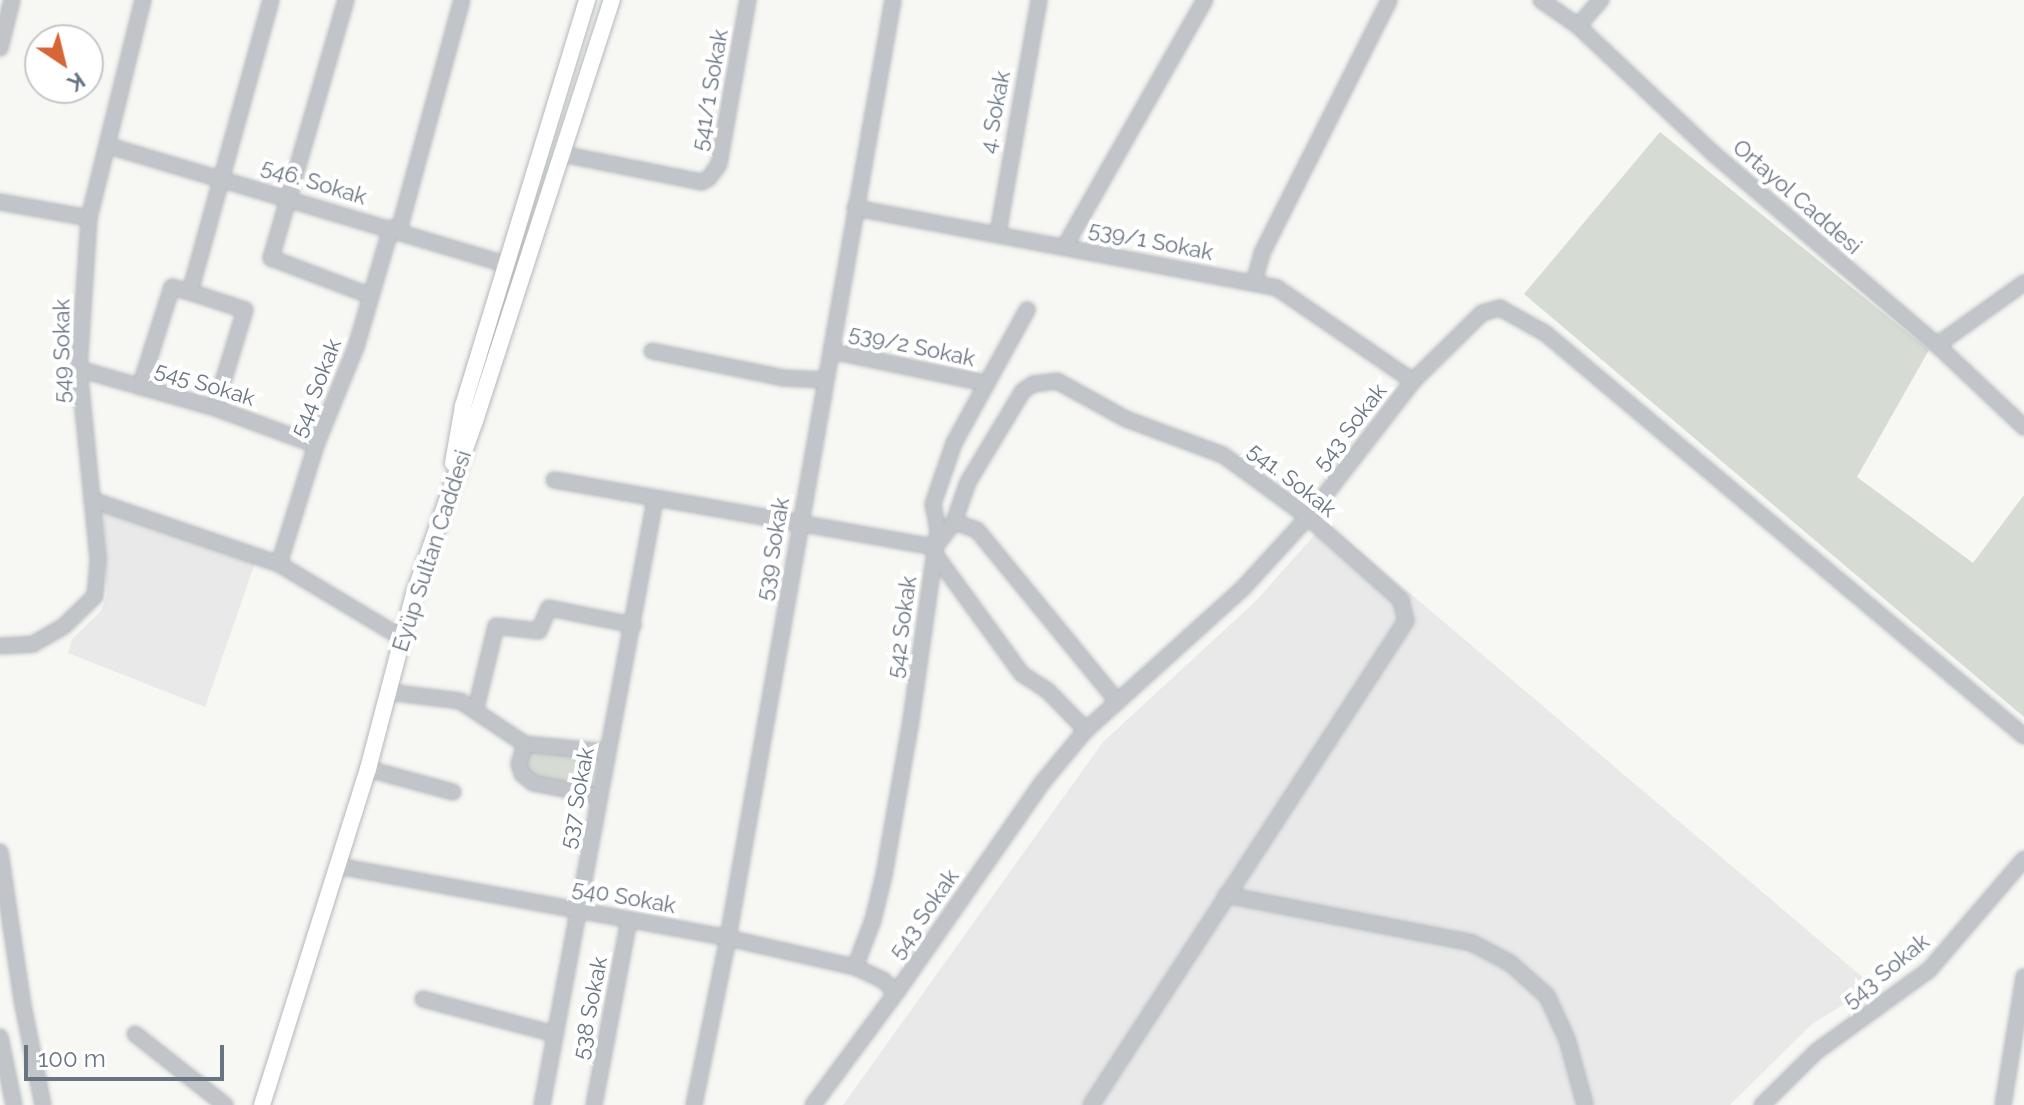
<!DOCTYPE html>
<html>
<head>
<meta charset="utf-8">
<style>
	body { margin:0 }
	#map { position:relative; width:2024px; height:1105px; overflow:hidden; background:#f7f7f4; font-family:Raleway,sans-serif }
	div>[style] { position:absolute }
	.built>* { inset:0; background:#e8e9e8 }
	.green>* { inset:0; background:#d6dcd4 }
	.roads { filter:drop-shadow(0 0 2px #b4b8bc) drop-shadow(0 0 2px #b4b8bc) }
	.minor>* { height:14px; margin:-7px; padding:0 7px; transform-origin:7px; border-radius:7px; background:#c1c4c8 }
	.major>* { height:16px; margin:-8px; padding:0 8px; transform-origin:8px; border-radius:8px; background:#fff }
	span { translate:-50% -50%; white-space:nowrap; text-align:center; line-height:1.15; -webkit-text-stroke:8px #fff; paint-order:stroke }
	.street-label { font-size:22px; color:#687583 }
	.north { position:absolute; left:24px; top:24px; width:80px; height:80px; box-sizing:border-box; background:#fff; border:2px solid #c3c8cd; border-radius:50%; rotate:145deg; font-size:22px; font-weight:700; line-height:32px; text-align:center; color:#687583 }
	.north::after { content:''; display:block; margin:auto; width:28px; height:36px; background:#d66636; clip-path:polygon(50% 0,100% 100%,50% 72%,0 100%) }
	.scale { position:absolute; left:24px; top:1045px; width:200px; height:36px; box-sizing:border-box; border:4px solid #687583; border-top:0; padding-left:10px; font-size:24px; line-height:28px; white-space:nowrap; color:#687583; -webkit-text-stroke:6px #fff; paint-order:stroke }
</style>
</head>
<body>
<div id="map">
	<div class="built">
		<i style="clip-path:polygon(102px 509px,257px 557px,205px 707px,68px 653px,72px 639px,101px 611px,107px 595px)"></i>
		<i style="clip-path:polygon(1326px 522px,1873px 986px,1812px 1024px,1730px 1105px,843px 1105px,1103px 742px,1257px 600px)"></i>
	</div>
	<div class="green">
		<i style="clip-path:polygon(1660px 132px,1929px 350px,1857px 477px,1973px 563px,2024px 495px,2024px 717px,1524px 294px)"></i>
		<i style="clip-path:polygon(528px 748px,599px 757px,592px 790px,533px 777px,524px 766px)"></i>
	</div>
	<div class="roads">
		<div class="minor">
			<i style="left:346px;top:0;width:269px;rotate:106.2deg"></i>
			<i style="left:271px;top:258px;width:107px;rotate:20.8deg"></i>
			<i style="left:1541px;top:0;width:45px;rotate:35.1deg"></i>
			<i style="left:1578px;top:26px;width:187px;rotate:43.3deg"></i>
			<i style="left:1714px;top:154px;width:294px;rotate:40.6deg"></i>
			<i style="left:1937px;top:345px;width:120px;rotate:43.3deg"></i>
			<i style="left:1578px;top:26px;width:35px;rotate:-49deg"></i>
			<i style="left:0;top:48px;width:49px;rotate:-76deg"></i>
			<i style="left:109px;top:146px;width:414px;rotate:16.6deg"></i>
			<i style="left:562px;top:154px;width:143px;rotate:11.3deg"></i>
			<i style="left:702px;top:182px;width:8px;rotate:-30deg"></i>
			<i style="left:709px;top:178px;width:17px;rotate:-54deg"></i>
			<i style="left:719px;top:164px;width:167px;rotate:-80deg"></i>
			<i style="left:0;top:202px;width:90px;rotate:10.2deg"></i>
			<i style="left:855px;top:208px;width:430px;rotate:10.7deg"></i>
			<i style="left:1277px;top:288px;width:165px;rotate:34.4deg"></i>
			<i style="left:399px;top:230px;width:238px;rotate:-74.7deg"></i>
			<i style="left:998px;top:233px;width:237px;rotate:-80deg"></i>
			<i style="left:1065px;top:246px;width:283px;rotate:-60.4deg"></i>
			<i style="left:1254px;top:283px;width:31px;rotate:-75deg"></i>
			<i style="left:1262px;top:253px;width:283px;rotate:-63.3deg"></i>
			<i style="left:190px;top:292px;width:303px;rotate:-74.5deg"></i>
			<i style="left:1937px;top:345px;width:107px;rotate:-35.5deg"></i>
			<i style="left:652px;top:351px;width:134px;rotate:11.6deg"></i>
			<i style="left:783px;top:378px;width:42px;rotate:2.7deg"></i>
			<i style="left:831px;top:351px;width:156px;rotate:11.8deg"></i>
			<i style="left:79px;top:369px;width:141px;rotate:16deg"></i>
			<i style="left:215px;top:408px;width:108px;rotate:20.1deg"></i>
			<i style="left:140px;top:387px;width:105px;rotate:-72.3deg"></i>
			<i style="left:172px;top:287px;width:19px;rotate:16deg"></i>
			<i style="left:190px;top:292px;width:58px;rotate:18.1deg"></i>
			<i style="left:245px;top:310px;width:102px;rotate:107deg"></i>
			<i style="left:554px;top:480px;width:387px;rotate:10deg"></i>
			<i style="left:935px;top:547px;width:31px;rotate:-53deg"></i>
			<i style="left:954px;top:522px;width:42px;rotate:-70.7deg"></i>
			<i style="left:968px;top:482px;width:106px;rotate:-58.9deg"></i>
			<i style="left:1023px;top:391px;width:12px;rotate:-35deg"></i>
			<i style="left:1033px;top:384px;width:24px;rotate:-7deg"></i>
			<i style="left:1057px;top:381px;width:79px;rotate:28.8deg"></i>
			<i style="left:1126px;top:419px;width:103px;rotate:20.4deg"></i>
			<i style="left:1223px;top:455px;width:105px;rotate:36.1deg"></i>
			<i style="left:1308px;top:517px;width:125px;rotate:41.7deg"></i>
			<i style="left:1401px;top:600px;width:22px;rotate:77deg"></i>
			<i style="left:1406px;top:621px;width:577px;rotate:123.06deg"></i>
			<i style="left:92px;top:500px;width:198px;rotate:18.9deg"></i>
			<i style="left:279px;top:564px;width:144px;rotate:31deg"></i>
			<i style="left:954px;top:522px;width:24px;rotate:19deg"></i>
			<i style="left:977px;top:530px;width:222px;rotate:50.7deg"></i>
			<i style="left:934px;top:553px;width:150px;rotate:54deg"></i>
			<i style="left:1022px;top:674px;width:30px;rotate:33deg"></i>
			<i style="left:1047px;top:690px;width:56px;rotate:45.7deg"></i>
			<i style="left:279px;top:564px;width:125px;rotate:-72.7deg"></i>
			<i style="left:316px;top:445px;width:106px;rotate:-67.8deg"></i>
			<i style="left:356px;top:347px;width:124px;rotate:-73.6deg"></i>
			<i style="left:0;top:646px;width:33px;rotate:-3deg"></i>
			<i style="left:33px;top:644px;width:36px;rotate:-30deg"></i>
			<i style="left:64px;top:626px;width:43px;rotate:-44.1deg"></i>
			<i style="left:95px;top:596px;width:38px;rotate:-85deg"></i>
			<i style="left:98px;top:558px;width:190px;rotate:-95.7deg"></i>
			<i style="left:79px;top:369px;width:151px;rotate:-86.2deg"></i>
			<i style="left:89px;top:218px;width:225px;rotate:-76.1deg"></i>
			<i style="left:388px;top:692px;width:73px;rotate:7.1deg"></i>
			<i style="left:460px;top:701px;width:78px;rotate:33.5deg"></i>
			<i style="left:525px;top:744px;width:83px;rotate:5.5deg"></i>
			<i style="left:476px;top:708px;width:84px;rotate:-76.3deg"></i>
			<i style="left:496px;top:626px;width:43px;rotate:6.6deg"></i>
			<i style="left:539px;top:631px;width:25px;rotate:-67deg"></i>
			<i style="left:549px;top:608px;width:86px;rotate:11.4deg"></i>
			<i style="left:525px;top:744px;width:21px;rotate:107deg"></i>
			<i style="left:519px;top:764px;width:10px;rotate:73deg"></i>
			<i style="left:522px;top:774px;width:14px;rotate:39deg"></i>
			<i style="left:533px;top:783px;width:67px;rotate:11.1deg"></i>
			<i style="left:368px;top:769px;width:88px;rotate:15.1deg"></i>
			<i style="left:0;top:852px;width:150px;rotate:81.5deg"></i>
			<i style="left:22px;top:1000px;width:107px;rotate:78.7deg"></i>
			<i style="left:337px;top:866px;width:398px;rotate:10.4deg"></i>
			<i style="left:728px;top:938px;width:130px;rotate:12.9deg"></i>
			<i style="left:855px;top:967px;width:31px;rotate:25deg"></i>
			<i style="left:883px;top:980px;width:18px;rotate:45deg"></i>
			<i style="left:1226px;top:895px;width:251px;rotate:11deg"></i>
			<i style="left:1472px;top:943px;width:43px;rotate:27.8deg"></i>
			<i style="left:1510px;top:963px;width:50px;rotate:41.7deg"></i>
			<i style="left:1547px;top:996px;width:47px;rotate:65.1deg"></i>
			<i style="left:1567px;top:1039px;width:68px;rotate:74.7deg"></i>
			<i style="left:855px;top:967px;width:50px;rotate:-69deg"></i>
			<i style="left:873px;top:920px;width:46px;rotate:-76.3deg"></i>
			<i style="left:884px;top:875px;width:157px;rotate:-80.1deg"></i>
			<i style="left:911px;top:720px;width:192px;rotate:-81.9deg"></i>
			<i style="left:938px;top:530px;width:26px;rotate:-101deg"></i>
			<i style="left:933px;top:504px;width:65px;rotate:-71deg"></i>
			<i style="left:954px;top:443px;width:152px;rotate:-61.2deg"></i>
			<i style="left:423px;top:999px;width:137px;rotate:14.9deg"></i>
			<i style="left:135px;top:1034px;width:115px;rotate:38.3deg"></i>
			<i style="left:0;top:1037px;width:69px;rotate:78.4deg"></i>
			<i style="left:542px;top:1105px;width:615px;rotate:-79.42deg"></i>
			<i style="left:594px;top:1105px;width:188px;rotate:-79.3deg"></i>
			<i style="left:694px;top:1105px;width:170px;rotate:-78.5deg"></i>
			<i style="left:728px;top:938px;width:952px;rotate:-80.02deg"></i>
			<i style="left:813px;top:1105px;width:139px;rotate:-53.5deg"></i>
			<i style="left:896px;top:993px;width:254px;rotate:-55.2deg"></i>
			<i style="left:1041px;top:784px;width:70px;rotate:-50.2deg"></i>
			<i style="left:1086px;top:730px;width:212px;rotate:-42.1deg"></i>
			<i style="left:1243px;top:588px;width:96px;rotate:-47.5deg"></i>
			<i style="left:1308px;top:517px;width:172px;rotate:-52.3deg"></i>
			<i style="left:1413px;top:381px;width:97px;rotate:-44.6deg"></i>
			<i style="left:1482px;top:313px;width:19px;rotate:-16deg"></i>
			<i style="left:1500px;top:308px;width:51px;rotate:29.1deg"></i>
			<i style="left:1545px;top:333px;width:626px;rotate:40.08deg"></i>
			<i style="left:1762px;top:1105px;width:77px;rotate:-44.5deg"></i>
			<i style="left:1817px;top:1051px;width:138px;rotate:-35.9deg"></i>
			<i style="left:1929px;top:970px;width:146px;rotate:-49.4deg"></i>
			<i style="left:2003px;top:1105px;width:130px;rotate:-80.7deg"></i>
		</div>
		<div class="major">
			<i style="left:453px;top:463px;width:58px;rotate:-80deg"></i>
			<i style="left:463px;top:406px;width:425px;rotate:-73deg"></i>
			<i style="left:262px;top:1105px;width:352px;rotate:-72.5deg"></i>
			<i style="left:368px;top:769px;width:181px;rotate:-75.3deg"></i>
			<i style="left:414px;top:594px;width:183px;rotate:-70.6deg"></i>
			<i style="left:475px;top:421px;width:443px;rotate:-72deg"></i>
		</div>
	</div>
	<div class="street-label">
		<span style="left:710px;top:90px;rotate:-80deg">541/1 Sokak</span>
		<span style="left:995px;top:112px;rotate:-79deg">4. Sokak</span>
		<span style="left:314px;top:182px;rotate:17deg">546. Sokak</span>
		<span style="left:1797px;top:197px;rotate:41deg">Ortayol Caddesi</span>
		<span style="left:1151px;top:241px;rotate:11deg">539/1 Sokak</span>
		<span style="left:912px;top:346px;rotate:12deg">539/2 Sokak</span>
		<span style="left:62px;top:351px;rotate:-90deg">549 Sokak</span>
		<span style="left:205px;top:384px;rotate:17deg">545 Sokak</span>
		<span style="left:316px;top:388px;rotate:-69deg">544 Sokak</span>
		<span style="left:1350px;top:427px;rotate:-52deg">543 Sokak</span>
		<span style="left:1292px;top:480px;rotate:38deg">541. Sokak</span>
		<span style="left:773px;top:549px;rotate:-80deg">539 Sokak</span>
		<span style="left:432px;top:551px;rotate:-72deg">Eyüp Sultan Caddesi</span>
		<span style="left:902px;top:627px;rotate:-82deg">542 Sokak</span>
		<span style="left:577px;top:798px;rotate:-79deg">537 Sokak</span>
		<span style="left:624px;top:897px;rotate:10deg">540 Sokak</span>
		<span style="left:924px;top:914px;rotate:-55deg">543 Sokak</span>
		<span style="left:1886px;top:971px;rotate:-39deg">543 Sokak</span>
		<span style="left:590px;top:1008px;rotate:-79deg">538 Sokak</span>
	</div>
	<div class="north">K</div>
	<div class="scale">100 m</div>
</div>
</body>
</html>
